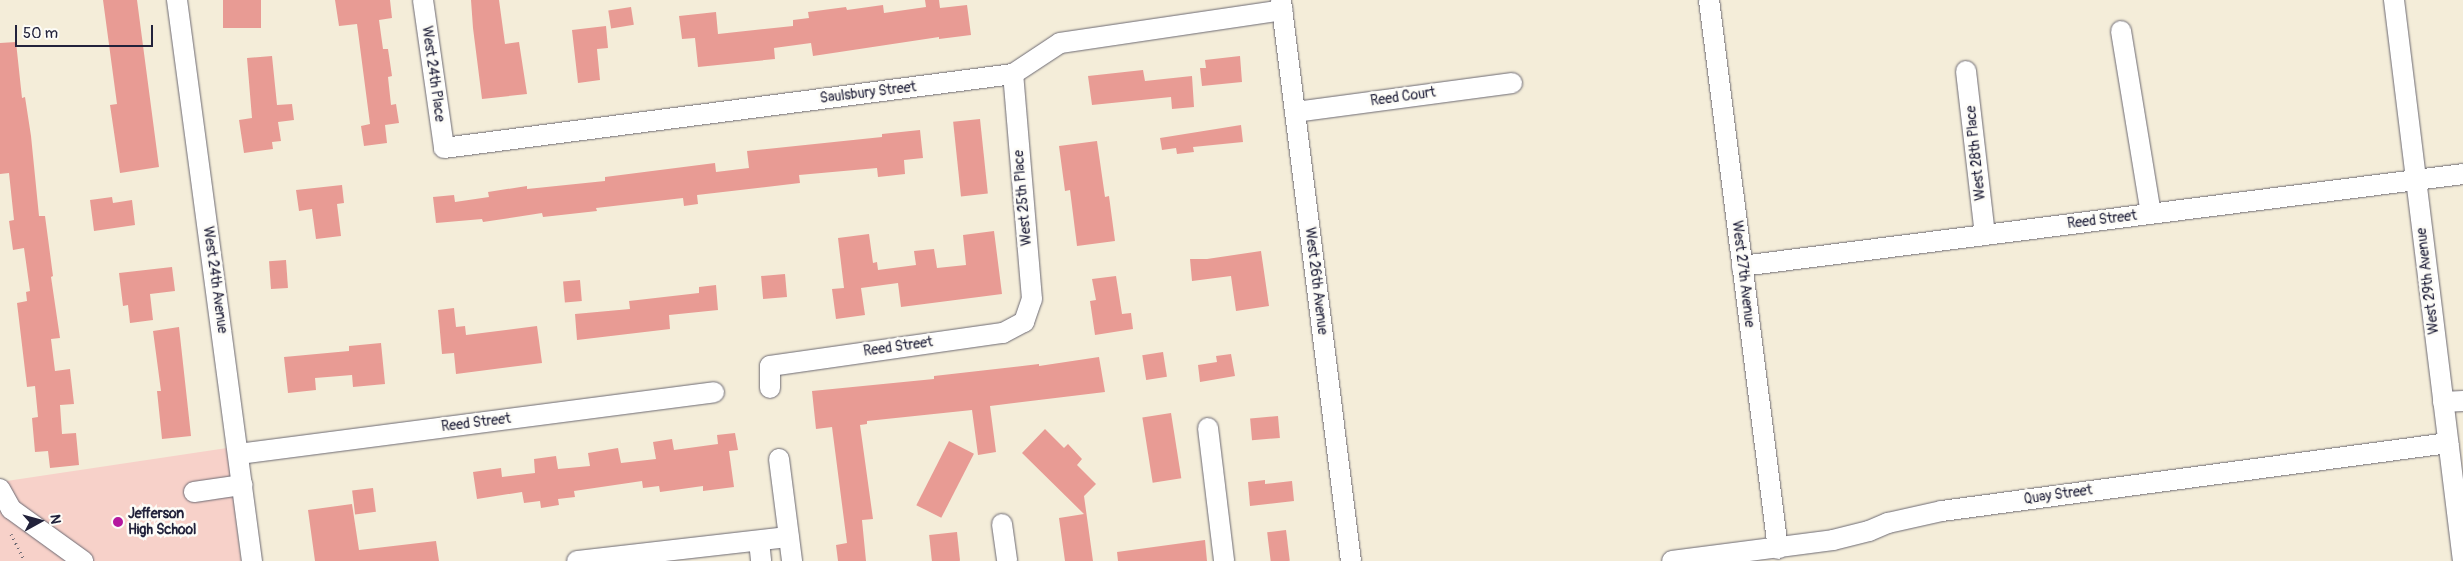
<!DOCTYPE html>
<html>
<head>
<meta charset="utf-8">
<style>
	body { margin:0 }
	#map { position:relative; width:2463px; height:561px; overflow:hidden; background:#f4edd9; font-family:Pangolin,sans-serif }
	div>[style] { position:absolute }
	.built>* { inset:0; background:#f7d1c9 }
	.building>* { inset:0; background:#e89b94; transform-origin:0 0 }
	.path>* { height:3px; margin-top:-1.5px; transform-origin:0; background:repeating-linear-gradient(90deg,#6c6972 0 1px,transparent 0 5px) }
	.roads { filter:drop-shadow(0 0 1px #6c6972) drop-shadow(0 0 1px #6c6972) }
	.minor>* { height:20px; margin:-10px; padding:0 10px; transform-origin:10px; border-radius:10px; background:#fff }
	.dots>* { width:14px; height:14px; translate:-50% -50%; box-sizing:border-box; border:2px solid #fdfcf7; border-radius:50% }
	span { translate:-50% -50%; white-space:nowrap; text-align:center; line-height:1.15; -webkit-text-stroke:5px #fdfcf7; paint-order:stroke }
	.street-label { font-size:14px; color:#22223b }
	.poi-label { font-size:14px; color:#22223b; font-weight:700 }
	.left { translate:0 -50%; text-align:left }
	.north { position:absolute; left:15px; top:496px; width:50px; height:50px; -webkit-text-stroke:4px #fdfcf7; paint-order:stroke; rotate:83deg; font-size:14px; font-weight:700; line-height:20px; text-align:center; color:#22223b }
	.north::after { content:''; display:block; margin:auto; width:18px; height:22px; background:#22223b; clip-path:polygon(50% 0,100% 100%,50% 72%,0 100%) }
	.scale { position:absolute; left:15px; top:25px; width:138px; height:22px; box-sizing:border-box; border:2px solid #22223b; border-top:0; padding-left:6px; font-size:15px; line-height:18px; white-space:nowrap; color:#22223b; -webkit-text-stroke:4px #fdfcf7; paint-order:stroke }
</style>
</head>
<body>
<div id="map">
	<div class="built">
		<i style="clip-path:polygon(227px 448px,241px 561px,0 561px,0 482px)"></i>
	</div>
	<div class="building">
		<i style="clip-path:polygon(103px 0,137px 0,159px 167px,120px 173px,110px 105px,117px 104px)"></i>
		<i style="left:223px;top:0;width:38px;height:28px"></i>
		<i style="clip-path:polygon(335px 0,390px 0,392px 18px,379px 20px,383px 49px,388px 49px,392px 76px,388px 77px,391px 105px,396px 104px,399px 123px,385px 125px,387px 143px,364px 146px,361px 126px,370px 124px,357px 24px,339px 26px)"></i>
		<i style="clip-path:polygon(471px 0,499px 0,505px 44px,519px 42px,527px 94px,482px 99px,473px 28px)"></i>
		<i style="clip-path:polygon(925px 0,939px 0,940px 8px,967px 5px,971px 35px,939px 39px,939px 37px,813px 56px,811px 43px,774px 48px,775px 59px,698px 67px,695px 38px,682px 39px,679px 16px,716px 12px,718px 34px,793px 26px,793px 20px,809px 18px,808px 12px,846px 7px,847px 10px,883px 5px,884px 13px,926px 7px)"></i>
		<i style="left:631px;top:7px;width:18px;height:23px;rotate:81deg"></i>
		<i style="clip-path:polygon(606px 26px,608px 48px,597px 49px,600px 80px,578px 83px,572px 30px)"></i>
		<i style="clip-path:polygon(16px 42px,22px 98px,25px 97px,31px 136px,39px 216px,45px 216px,53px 276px,51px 277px,60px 338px,51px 339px,55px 371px,70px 369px,74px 404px,60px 405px,62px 434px,76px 433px,79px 465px,50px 468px,48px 451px,35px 452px,32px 418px,38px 417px,35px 386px,27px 387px,17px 303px,27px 301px,26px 292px,30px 291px,24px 248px,13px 250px,9px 221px,14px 220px,9px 173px,0 174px,0 43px)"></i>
		<i style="clip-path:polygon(272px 56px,277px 105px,292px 104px,294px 120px,278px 122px,281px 141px,272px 142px,273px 149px,244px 153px,239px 120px,252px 118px,247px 58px)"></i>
		<i style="clip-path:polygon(1240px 56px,1242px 82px,1202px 86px,1200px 68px,1206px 68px,1205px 60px)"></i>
		<i style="clip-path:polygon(1143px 70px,1145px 81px,1192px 76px,1194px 107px,1172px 109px,1171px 97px,1092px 105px,1088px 76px)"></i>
		<i style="left:980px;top:119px;width:75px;height:27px;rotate:84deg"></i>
		<i style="clip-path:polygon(1241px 125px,1243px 142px,1193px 147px,1194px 152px,1177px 154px,1176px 148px,1162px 150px,1160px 138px)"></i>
		<i style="clip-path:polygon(920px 130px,923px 158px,904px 160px,905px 174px,878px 177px,877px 168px,799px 175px,800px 183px,697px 195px,698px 204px,684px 206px,683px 198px,596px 208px,597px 211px,543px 217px,542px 213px,483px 222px,482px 219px,436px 223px,433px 197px,454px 195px,455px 202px,489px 197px,488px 192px,527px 186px,527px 189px,605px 181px,605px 177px,715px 163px,716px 172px,749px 168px,747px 151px,882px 137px,882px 134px)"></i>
		<i style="clip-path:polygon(1097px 141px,1105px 197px,1109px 196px,1115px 241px,1077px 246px,1070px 190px,1065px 191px,1059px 146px)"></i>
		<i style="clip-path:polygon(342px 185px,344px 203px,337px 204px,341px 236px,316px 239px,312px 209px,299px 211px,296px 190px)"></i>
		<i style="clip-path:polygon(112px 197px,113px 203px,132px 200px,135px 225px,94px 231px,90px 200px)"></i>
		<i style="clip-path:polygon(994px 231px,1002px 294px,901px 307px,898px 283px,861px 288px,865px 315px,836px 319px,832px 289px,844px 288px,838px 238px,869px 234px,873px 263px,877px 262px,878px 270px,916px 265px,914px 251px,934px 249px,937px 268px,966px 265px,963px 235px)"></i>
		<i style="clip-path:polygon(1261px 251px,1269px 306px,1236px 311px,1231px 276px,1192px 281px,1190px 259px,1207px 259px)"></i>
		<i style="left:286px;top:260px;width:28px;height:17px;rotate:86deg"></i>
		<i style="clip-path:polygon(172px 267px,175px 291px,150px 294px,153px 320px,130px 323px,128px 305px,123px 306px,119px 273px)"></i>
		<i style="left:785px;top:274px;width:23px;height:24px;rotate:85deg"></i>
		<i style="clip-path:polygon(1116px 276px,1122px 314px,1131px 313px,1133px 329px,1095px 335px,1090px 301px,1096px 300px,1092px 279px)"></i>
		<i style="left:580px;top:280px;width:21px;height:17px;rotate:85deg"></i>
		<i style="clip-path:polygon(716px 285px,718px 310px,669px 315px,670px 329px,577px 340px,575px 314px,630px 309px,629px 301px,699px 293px,699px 287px)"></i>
		<i style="clip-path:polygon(454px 308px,456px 327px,465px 326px,466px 335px,537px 326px,542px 363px,456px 374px,454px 353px,442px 354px,438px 310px)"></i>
		<i style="clip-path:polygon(179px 327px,191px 436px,162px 439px,157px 391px,161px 391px,153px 331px)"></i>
		<i style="clip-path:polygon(381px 343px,385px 384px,353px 387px,352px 375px,315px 378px,316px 390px,288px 393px,284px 357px,349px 351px,349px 346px)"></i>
		<i style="left:1163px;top:352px;width:25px;height:21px;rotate:81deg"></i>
		<i style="clip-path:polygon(1231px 354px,1235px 376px,1200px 382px,1198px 365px,1217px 362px,1216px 356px)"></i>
		<i style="clip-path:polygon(1099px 357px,1105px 392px,990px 406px,996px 452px,978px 455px,972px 410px,867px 421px,867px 424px,860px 425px,873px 519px,862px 520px,866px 561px,838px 561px,836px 545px,847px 543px,832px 427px,816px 429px,812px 391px,934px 379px,934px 376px,1039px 364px,1039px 366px)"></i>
		<i style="left:1171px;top:413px;width:66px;height:29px;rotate:81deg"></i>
		<i style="left:1278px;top:416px;width:22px;height:28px;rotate:85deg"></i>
		<i style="clip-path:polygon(1045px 429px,1064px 448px,1068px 444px,1082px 459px,1077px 465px,1096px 484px,1084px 496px,1093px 561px,1065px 561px,1059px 518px,1084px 514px,1022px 453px)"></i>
		<i style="clip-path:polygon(735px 433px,738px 450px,729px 451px,734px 487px,703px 491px,703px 486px,660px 492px,659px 486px,643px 488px,642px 481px,574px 491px,575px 497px,558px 499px,559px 505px,541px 508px,540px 501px,524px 503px,522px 492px,477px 499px,473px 472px,501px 468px,502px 477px,535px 473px,534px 459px,556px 456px,558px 469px,590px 466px,588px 453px,618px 448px,621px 463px,656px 459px,653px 442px,672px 439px,674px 450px,718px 444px,717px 435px)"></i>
		<i style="left:949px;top:441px;width:28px;height:72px;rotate:27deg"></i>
		<i style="clip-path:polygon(1265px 480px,1265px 484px,1292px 481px,1294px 501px,1250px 506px,1248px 482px)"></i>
		<i style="left:373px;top:488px;width:24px;height:21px;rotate:83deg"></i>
		<i style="clip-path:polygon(352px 504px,359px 550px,436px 541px,439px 561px,315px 561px,308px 510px)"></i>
		<i style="left:1286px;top:530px;width:31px;height:19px;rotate:83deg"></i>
		<i style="left:957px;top:532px;width:29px;height:28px;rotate:84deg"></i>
		<i style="clip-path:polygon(1205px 540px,1207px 561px,1118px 561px,1117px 552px)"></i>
	</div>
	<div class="path">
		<i style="left:11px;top:534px;width:30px;rotate:63deg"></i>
	</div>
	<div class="roads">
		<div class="minor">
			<i style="left:177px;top:0;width:566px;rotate:82.39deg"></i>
			<i style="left:423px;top:0;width:149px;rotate:81.9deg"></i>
			<i style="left:444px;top:148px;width:574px;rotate:-7.41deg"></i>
			<i style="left:1013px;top:74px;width:56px;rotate:-33.4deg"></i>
			<i style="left:1060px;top:43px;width:225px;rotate:-8.4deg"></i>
			<i style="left:1281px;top:0;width:565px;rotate:82.89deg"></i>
			<i style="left:1709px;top:0;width:553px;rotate:82.84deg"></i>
			<i style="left:2394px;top:0;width:565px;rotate:82.99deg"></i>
			<i style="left:2121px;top:31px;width:185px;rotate:80.7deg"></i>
			<i style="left:1966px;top:71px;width:165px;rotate:83.4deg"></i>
			<i style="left:1295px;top:112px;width:219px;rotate:-7.6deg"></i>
			<i style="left:1742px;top:266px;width:727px;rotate:-7.27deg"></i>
			<i style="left:770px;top:388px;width:22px;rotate:-90deg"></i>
			<i style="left:770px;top:366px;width:235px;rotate:-8.1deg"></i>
			<i style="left:1003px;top:333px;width:24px;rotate:-28deg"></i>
			<i style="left:1024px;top:322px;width:24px;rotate:-71deg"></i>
			<i style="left:1032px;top:299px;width:226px;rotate:-94.8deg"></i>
			<i style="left:2443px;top:402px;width:20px;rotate:-3deg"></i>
			<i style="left:1208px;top:428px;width:134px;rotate:83.1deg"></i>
			<i style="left:239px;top:454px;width:479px;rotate:-7.4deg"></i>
			<i style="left:779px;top:459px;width:103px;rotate:82.7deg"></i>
			<i style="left:0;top:489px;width:23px;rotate:61deg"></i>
			<i style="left:11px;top:509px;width:89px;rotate:35.8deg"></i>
			<i style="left:194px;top:492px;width:49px;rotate:-8.3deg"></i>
			<i style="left:1002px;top:524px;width:37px;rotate:82deg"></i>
			<i style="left:759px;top:541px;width:20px;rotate:84deg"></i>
			<i style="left:577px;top:561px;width:213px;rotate:-6.5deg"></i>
			<i style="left:1672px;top:561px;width:162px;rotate:-7.4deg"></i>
			<i style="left:1833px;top:540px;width:37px;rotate:-14deg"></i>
			<i style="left:1869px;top:531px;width:21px;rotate:-23deg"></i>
			<i style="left:1888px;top:523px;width:55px;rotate:-12.5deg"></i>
			<i style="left:1942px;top:511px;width:511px;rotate:-7.65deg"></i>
		</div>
	</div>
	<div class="dots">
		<i style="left:118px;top:522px;background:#b5179e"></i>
	</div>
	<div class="street-label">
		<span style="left:433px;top:74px;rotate:82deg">West 24th Place</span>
		<span style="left:868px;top:93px;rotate:-7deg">Saulsbury Street</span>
		<span style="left:1403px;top:97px;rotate:-8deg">Reed Court</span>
		<span style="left:1976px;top:153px;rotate:-96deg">West 28th Place</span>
		<span style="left:1023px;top:198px;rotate:-95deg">West 25th Place</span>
		<span style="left:2102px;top:220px;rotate:-7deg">Reed Street</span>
		<span style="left:1743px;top:274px;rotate:83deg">West 27th Avenue</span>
		<span style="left:215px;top:280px;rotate:82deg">West 24th Avenue</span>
		<span style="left:1316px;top:281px;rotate:83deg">West 26th Avenue</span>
		<span style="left:2428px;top:281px;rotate:-97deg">West 29th Avenue</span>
		<span style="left:898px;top:347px;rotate:-8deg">Reed Street</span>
		<span style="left:476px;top:423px;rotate:-7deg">Reed Street</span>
		<span style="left:2058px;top:495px;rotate:-8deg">Quay Street</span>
	</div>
	<div class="poi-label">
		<span class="left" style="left:128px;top:522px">Jefferson<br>High School</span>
	</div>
	<div class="north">N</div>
	<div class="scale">50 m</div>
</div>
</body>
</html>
